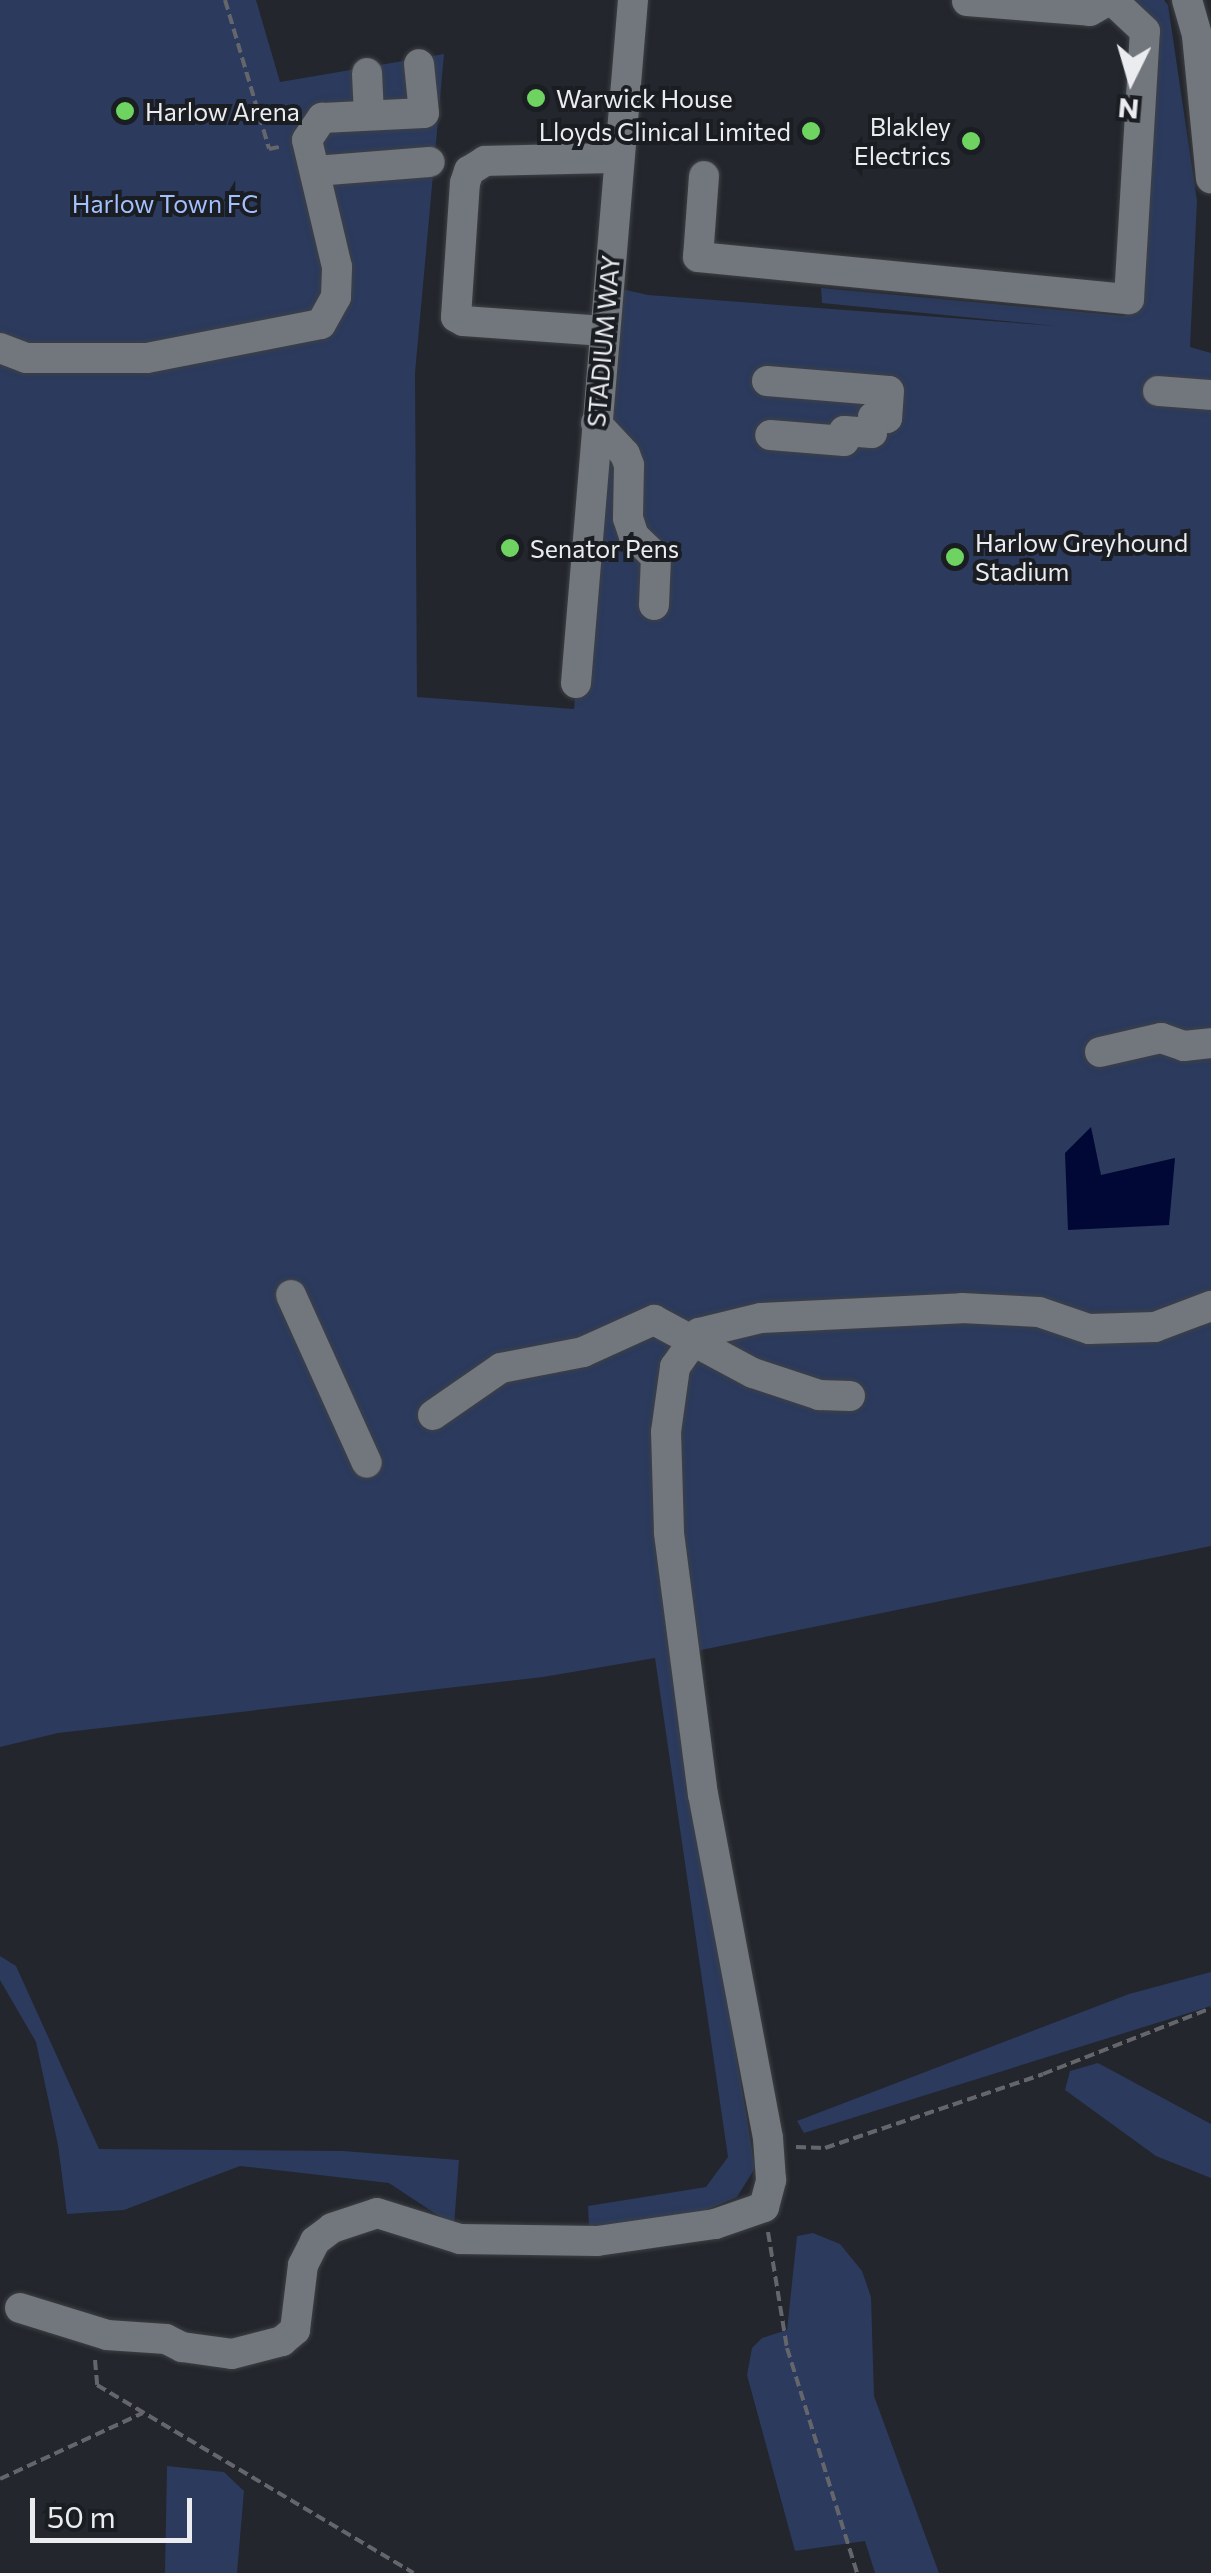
<!DOCTYPE html>
<html>
<head>
<meta charset="utf-8">
<style>
	body { margin:0 }
	#map { position:relative; width:1211px; height:2573px; overflow:hidden; background:#23262c; font-family:Commissioner,sans-serif }
	div>[style] { position:absolute }
	.green>* { inset:0; background:#2b3a5d }
	.water>* { inset:0; background:#020835 }
	.path>* { height:4px; margin-top:-2px; transform-origin:0; background:repeating-linear-gradient(90deg,#64666c 0 10px,transparent 0 15px) }
	.roads { filter:drop-shadow(0 0 2px #3e4044) drop-shadow(0 0 2px #3e4044) }
	.minor>* { height:30px; margin:-15px; padding:0 15px; transform-origin:15px; border-radius:15px; background:#72767d }
	.dots>* { width:28px; height:28px; translate:-50% -50%; box-sizing:border-box; border:5px solid #1a1d22; border-radius:50% }
	span { translate:-50% -50%; white-space:nowrap; text-align:center; line-height:1.15; -webkit-text-stroke:8px #1a1d22; paint-order:stroke }
	.poi-label { font-size:25px; color:#eaecf0 }
	.left { translate:0 -50%; text-align:left }
	.right { translate:-100% -50%; text-align:right }
	.park-label { font-size:25px; color:#a3bffe }
	.street-label { font-size:25px; color:#eaecf0 }
	.north { position:absolute; left:1081px; top:30px; width:100px; height:100px; -webkit-text-stroke:8px #1a1d22; paint-order:stroke; rotate:185deg; font-size:28px; font-weight:700; line-height:40px; text-align:center; color:#eaecf0 }
	.north::after { content:''; display:block; margin:auto; width:35px; height:45px; background:#eaecf0; clip-path:polygon(50% 0,100% 100%,50% 72%,0 100%) }
	.scale { position:absolute; left:30px; top:2498px; width:162px; height:45px; box-sizing:border-box; border:5px solid #eaecf0; border-top:0; padding-left:12px; font-size:30px; line-height:35px; white-space:nowrap; color:#eaecf0; -webkit-text-stroke:8px #1a1d22; paint-order:stroke }
</style>
</head>
<body>
<div id="map">
	<div class="green">
		<i style="clip-path:polygon(0 0,256px 0,280px 82px,444px 54px,415px 373px,417px 697px,574px 709px,608px 286px,648px 295px,1056px 326px,822px 303px,821px 288px,1124px 316px,1155px 82px,1117px 0,1164px 0,1168px 5px,1197px 201px,1190px 347px,1211px 353px,1211px 1546px,696px 1651px,700px 1833px,755px 2168px,737px 2197px,704px 2211px,589px 2227px,588px 2206px,706px 2187px,728px 2157px,655px 1658px,543px 1677px,58px 1733px,0 1747px)"></i>
		<i style="clip-path:polygon(0 1956px,16px 1966px,99px 2149px,343px 2151px,459px 2160px,454px 2226px,389px 2183px,240px 2166px,124px 2210px,67px 2214px,58px 2145px,36px 2042px,0 1980px)"></i>
		<i style="clip-path:polygon(1211px 1972px,1211px 2006px,804px 2133px,797px 2121px,1129px 1994px)"></i>
		<i style="clip-path:polygon(1098px 2063px,1211px 2124px,1211px 2178px,1156px 2156px,1065px 2090px,1070px 2071px)"></i>
		<i style="clip-path:polygon(813px 2233px,840px 2244px,862px 2271px,871px 2297px,874px 2396px,939px 2573px,875px 2573px,865px 2541px,795px 2551px,747px 2375px,752px 2348px,762px 2338px,787px 2330px,797px 2236px)"></i>
		<i style="clip-path:polygon(167px 2466px,224px 2472px,244px 2491px,237px 2573px,165px 2573px)"></i>
	</div>
	<div class="water">
		<i style="clip-path:polygon(1091px 1127px,1101px 1175px,1175px 1158px,1169px 1225px,1068px 1230px,1065px 1153px)"></i>
	</div>
	<div class="path">
		<i style="left:225px;top:0;width:155px;rotate:73.5deg"></i>
		<i style="left:269px;top:149px;width:14px;rotate:-12deg"></i>
		<i style="left:796px;top:2147px;width:29px;rotate:2deg"></i>
		<i style="left:825px;top:2148px;width:230px;rotate:-18.7deg"></i>
		<i style="left:1043px;top:2074px;width:180px;rotate:-21.4deg"></i>
		<i style="left:768px;top:2232px;width:118px;rotate:80.7deg"></i>
		<i style="left:787px;top:2348px;width:236px;rotate:72.7deg"></i>
		<i style="left:95px;top:2360px;width:25px;rotate:85deg"></i>
		<i style="left:97px;top:2385px;width:368px;rotate:30.7deg"></i>
		<i style="left:0;top:2479px;width:157px;rotate:-24.8deg"></i>
	</div>
	<div class="roads">
		<div class="minor">
			<i style="left:1187px;top:0;width:37px;rotate:74deg"></i>
			<i style="left:1197px;top:36px;width:143px;rotate:84.4deg"></i>
			<i style="left:967px;top:1px;width:123px;rotate:4.6deg"></i>
			<i style="left:1090px;top:11px;width:22px;rotate:-30deg"></i>
			<i style="left:367px;top:73px;width:42px;rotate:87.3deg"></i>
			<i style="left:315px;top:171px;width:115px;rotate:-4.5deg"></i>
			<i style="left:704px;top:176px;width:81px;rotate:94.2deg"></i>
			<i style="left:698px;top:257px;width:433px;rotate:5.6deg"></i>
			<i style="left:1129px;top:299px;width:268px;rotate:-86.6deg"></i>
			<i style="left:1145px;top:31px;width:45px;rotate:-136.8deg"></i>
			<i style="left:604px;top:331px;width:141px;rotate:-175.9deg"></i>
			<i style="left:463px;top:321px;width:8px;rotate:-150deg"></i>
			<i style="left:456px;top:317px;width:134px;rotate:-86.2deg"></i>
			<i style="left:465px;top:183px;width:13px;rotate:-72deg"></i>
			<i style="left:469px;top:171px;width:19px;rotate:-32deg"></i>
			<i style="left:485px;top:161px;width:134px;rotate:-1.3deg"></i>
			<i style="left:0;top:348px;width:28px;rotate:21deg"></i>
			<i style="left:26px;top:358px;width:121px"></i>
			<i style="left:147px;top:358px;width:177px;rotate:-11.1deg"></i>
			<i style="left:321px;top:324px;width:31px;rotate:-61deg"></i>
			<i style="left:336px;top:297px;width:30px;rotate:-88deg"></i>
			<i style="left:337px;top:267px;width:130px;rotate:-103.3deg"></i>
			<i style="left:307px;top:140px;width:27px;rotate:-56deg"></i>
			<i style="left:322px;top:118px;width:102px;rotate:-2.8deg"></i>
			<i style="left:424px;top:113px;width:49px;rotate:-95.8deg"></i>
			<i style="left:767px;top:381px;width:122px;rotate:4.7deg"></i>
			<i style="left:889px;top:391px;width:27px;rotate:94deg"></i>
			<i style="left:887px;top:418px;width:14px;rotate:-176deg"></i>
			<i style="left:873px;top:417px;width:16px;rotate:94deg"></i>
			<i style="left:872px;top:433px;width:28px;rotate:-176deg"></i>
			<i style="left:844px;top:431px;width:10px;rotate:90deg"></i>
			<i style="left:844px;top:441px;width:74px;rotate:-175.4deg"></i>
			<i style="left:1158px;top:391px;width:53px;rotate:4.3deg"></i>
			<i style="left:596px;top:423px;width:42px;rotate:46.9deg"></i>
			<i style="left:625px;top:454px;width:12px;rotate:70deg"></i>
			<i style="left:629px;top:465px;width:53px;rotate:91.1deg"></i>
			<i style="left:628px;top:518px;width:19px;rotate:72deg"></i>
			<i style="left:634px;top:536px;width:30px;rotate:44deg"></i>
			<i style="left:656px;top:557px;width:48px;rotate:92.4deg"></i>
			<i style="left:576px;top:683px;width:685px;rotate:-85.23deg"></i>
			<i style="left:1100px;top:1052px;width:63px;rotate:-12.9deg"></i>
			<i style="left:1161px;top:1038px;width:24px;rotate:19deg"></i>
			<i style="left:1184px;top:1046px;width:27px;rotate:-6deg"></i>
			<i style="left:291px;top:1295px;width:184px;rotate:65.7deg"></i>
			<i style="left:433px;top:1415px;width:83px;rotate:-34.7deg"></i>
			<i style="left:501px;top:1368px;width:84px;rotate:-11deg"></i>
			<i style="left:583px;top:1352px;width:78px;rotate:-24.3deg"></i>
			<i style="left:654px;top:1320px;width:112px;rotate:28.2deg"></i>
			<i style="left:753px;top:1373px;width:70px;rotate:18.4deg"></i>
			<i style="left:819px;top:1395px;width:31px;rotate:2deg"></i>
			<i style="left:20px;top:2308px;width:91px;rotate:17.2deg"></i>
			<i style="left:107px;top:2335px;width:59px;rotate:3.9deg"></i>
			<i style="left:166px;top:2339px;width:18px;rotate:27deg"></i>
			<i style="left:182px;top:2347px;width:50px;rotate:8deg"></i>
			<i style="left:232px;top:2354px;width:52px;rotate:-14.6deg"></i>
			<i style="left:282px;top:2341px;width:17px;rotate:-40deg"></i>
			<i style="left:295px;top:2330px;width:65px;rotate:-83deg"></i>
			<i style="left:303px;top:2265px;width:27px;rotate:-63deg"></i>
			<i style="left:315px;top:2241px;width:21px;rotate:-37deg"></i>
			<i style="left:332px;top:2228px;width:47px;rotate:-18.4deg"></i>
			<i style="left:377px;top:2213px;width:87px;rotate:17.4deg"></i>
			<i style="left:460px;top:2239px;width:137px;rotate:0.8deg"></i>
			<i style="left:597px;top:2241px;width:119px;rotate:-8.2deg"></i>
			<i style="left:715px;top:2224px;width:52px;rotate:-19.1deg"></i>
			<i style="left:764px;top:2207px;width:28px;rotate:-75deg"></i>
			<i style="left:771px;top:2180px;width:42px;rotate:-94.1deg"></i>
			<i style="left:768px;top:2138px;width:349px;rotate:-100.7deg"></i>
			<i style="left:703px;top:1795px;width:265px;rotate:-97.4deg"></i>
			<i style="left:669px;top:1532px;width:100px;rotate:-91.7deg"></i>
			<i style="left:666px;top:1432px;width:66px;rotate:-82.1deg"></i>
			<i style="left:675px;top:1367px;width:42px;rotate:-54.8deg"></i>
			<i style="left:699px;top:1333px;width:64px;rotate:-13.6deg"></i>
			<i style="left:761px;top:1318px;width:201px;rotate:-2.8deg"></i>
			<i style="left:962px;top:1308px;width:77px;rotate:3deg"></i>
			<i style="left:1039px;top:1312px;width:53px;rotate:18.8deg"></i>
			<i style="left:1089px;top:1329px;width:66px;rotate:-1.7deg"></i>
			<i style="left:1155px;top:1327px;width:60px;rotate:-20.6deg"></i>
		</div>
	</div>
	<div class="dots">
		<i style="left:536px;top:98px;background:#6ed361"></i>
		<i style="left:125px;top:111px;background:#6ed361"></i>
		<i style="left:811px;top:131px;background:#6ed361"></i>
		<i style="left:971px;top:141px;background:#6ed361"></i>
		<i style="left:510px;top:548px;background:#6ed361"></i>
		<i style="left:955px;top:557px;background:#6ed361"></i>
	</div>
	<div class="poi-label">
		<span class="left" style="left:556px;top:98px">Warwick House</span>
		<span class="left" style="left:145px;top:111px">Harlow Arena</span>
		<span class="right" style="left:951px;top:141px">Blakley<br>Electrics</span>
		<span class="right" style="left:791px;top:131px">Lloyds Clinical Limited</span>
		<span class="left" style="left:975px;top:557px">Harlow Greyhound<br>Stadium</span>
		<span class="left" style="left:530px;top:548px">Senator Pens</span>
	</div>
	<div class="park-label">
		<span style="left:165px;top:203px">Harlow Town FC</span>
	</div>
	<div class="street-label">
		<span style="left:603px;top:341px;rotate:-85deg">STADIUM WAY</span>
	</div>
	<div class="north">N</div>
	<div class="scale">50 m</div>
</div>
</body>
</html>
